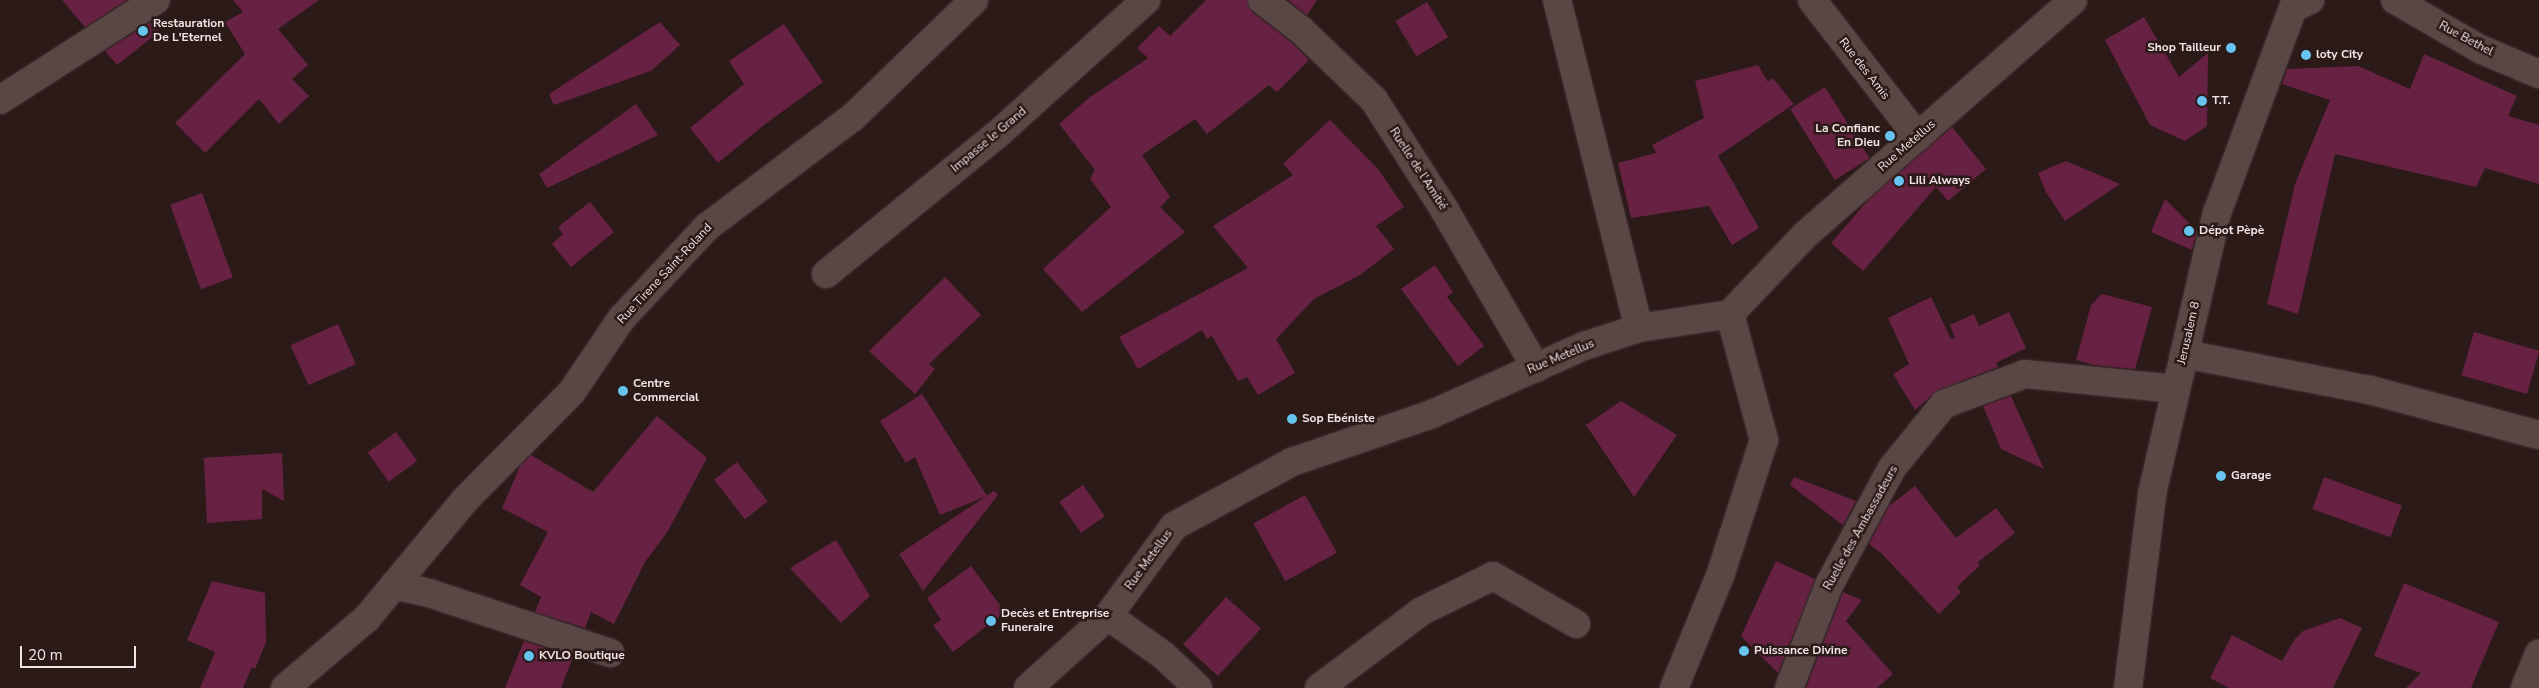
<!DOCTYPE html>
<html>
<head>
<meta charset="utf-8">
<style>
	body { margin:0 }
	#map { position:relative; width:2539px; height:688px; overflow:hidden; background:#2c1a19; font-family:"Nunito Sans",sans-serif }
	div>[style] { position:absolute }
	.building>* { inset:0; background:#672143; transform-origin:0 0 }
	.roads { filter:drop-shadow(0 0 1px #443636) drop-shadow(0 0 1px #443636) }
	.street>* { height:28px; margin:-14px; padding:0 14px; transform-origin:14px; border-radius:14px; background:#5a4644 }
	.dots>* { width:14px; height:14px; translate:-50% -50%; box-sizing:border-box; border:2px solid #2c1a19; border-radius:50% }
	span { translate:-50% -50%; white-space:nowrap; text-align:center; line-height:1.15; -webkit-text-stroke:5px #2c1a19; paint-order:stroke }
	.poi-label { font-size:12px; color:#f1e4e2; font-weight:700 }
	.left { translate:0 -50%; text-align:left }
	.right { translate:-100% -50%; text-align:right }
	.street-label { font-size:12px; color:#f1e4e2 }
	.scale { position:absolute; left:20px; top:646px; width:116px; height:22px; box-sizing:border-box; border:2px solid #f1e4e2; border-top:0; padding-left:6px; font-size:15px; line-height:18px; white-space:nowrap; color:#f1e4e2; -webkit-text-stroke:4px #2c1a19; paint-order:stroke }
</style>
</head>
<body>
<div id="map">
	<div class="building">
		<i style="clip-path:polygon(62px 0,127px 0,85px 27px)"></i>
		<i style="clip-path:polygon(233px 0,319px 0,278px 29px,308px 65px,292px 79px,309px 96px,279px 124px,259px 99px,205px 153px,175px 123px,245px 54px,225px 22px,243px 12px)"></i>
		<i style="clip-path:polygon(1206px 0,1247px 0,1252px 12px,1291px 42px,1309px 60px,1277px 92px,1269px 85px,1207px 134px,1195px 119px,1142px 155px,1170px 197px,1160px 207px,1185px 232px,1082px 312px,1043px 269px,1111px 207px,1090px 179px,1095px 170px,1059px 124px,1090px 97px,1148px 58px,1137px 48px,1159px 26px,1170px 36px)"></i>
		<i style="clip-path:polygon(1288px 0,1317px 0,1307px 15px)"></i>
		<i style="left:1427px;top:2px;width:41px;height:37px;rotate:59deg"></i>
		<i style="clip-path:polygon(2144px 17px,2179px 77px,2208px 53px,2207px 126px,2185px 141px,2150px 125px,2105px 40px)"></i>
		<i style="clip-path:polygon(151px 22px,159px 32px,117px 65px,105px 51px)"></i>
		<i style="clip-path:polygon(660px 22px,680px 45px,651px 71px,554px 105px,549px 94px)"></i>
		<i style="clip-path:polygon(784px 24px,823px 82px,764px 125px,718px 163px,690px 128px,744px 84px,729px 61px)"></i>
		<i style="clip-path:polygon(2424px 54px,2517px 96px,2508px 116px,2539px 125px,2539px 184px,2485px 168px,2476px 187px,2335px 154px,2298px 314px,2267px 304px,2295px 184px,2330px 100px,2282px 84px,2287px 69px,2358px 66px,2410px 89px)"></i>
		<i style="clip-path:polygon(1758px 65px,1768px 82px,1773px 78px,1794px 104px,1718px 156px,1759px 228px,1732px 245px,1709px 206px,1631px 218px,1618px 163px,1656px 153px,1652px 145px,1704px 118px,1695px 81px)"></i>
		<i style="left:1825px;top:87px;width:84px;height:41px;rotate:58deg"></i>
		<i style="clip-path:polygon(636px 104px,658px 135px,547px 188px,539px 174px)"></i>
		<i style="clip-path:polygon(1330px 120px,1378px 169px,1404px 207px,1376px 226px,1394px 249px,1360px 275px,1314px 299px,1276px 339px,1295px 373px,1258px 395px,1247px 377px,1238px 381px,1212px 336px,1207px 339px,1202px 330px,1138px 369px,1119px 337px,1248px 268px,1213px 226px,1293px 175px,1283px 164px)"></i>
		<i style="clip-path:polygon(1952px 127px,1986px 169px,1948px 201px,1936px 187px,1863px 271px,1831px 243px,1869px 199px)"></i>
		<i style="clip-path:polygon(2066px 161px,2120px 184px,2065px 221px,2046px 192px,2038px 173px)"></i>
		<i style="left:202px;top:193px;width:90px;height:34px;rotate:70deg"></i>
		<i style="clip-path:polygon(2165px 199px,2197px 231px,2192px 250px,2151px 232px)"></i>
		<i style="clip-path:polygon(590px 202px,614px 232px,571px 267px,552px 244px,563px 234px,558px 227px)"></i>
		<i style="clip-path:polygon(1435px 265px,1453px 292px,1447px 297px,1484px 346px,1458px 366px,1401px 289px)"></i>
		<i style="clip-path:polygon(945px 277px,981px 315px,929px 364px,935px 369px,915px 394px,869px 351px)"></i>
		<i style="clip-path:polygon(2102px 294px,2152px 307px,2135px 369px,2094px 365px,2076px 360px,2091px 305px)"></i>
		<i style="clip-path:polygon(1931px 297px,1951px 339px,1955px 338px,1950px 325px,1974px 314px,1979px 326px,2009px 312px,2026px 348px,1996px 363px,1998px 367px,1938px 390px,1915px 410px,1893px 374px,1909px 364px,1888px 318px)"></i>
		<i style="left:338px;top:324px;width:44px;height:52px;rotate:66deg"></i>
		<i style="left:2474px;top:332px;width:68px;height:45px;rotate:16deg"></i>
		<i style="clip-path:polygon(922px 394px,987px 496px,940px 515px,915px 457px,906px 463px,880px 421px)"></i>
		<i style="clip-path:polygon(2011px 396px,2044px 469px,2001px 449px,1983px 406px)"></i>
		<i style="clip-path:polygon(1621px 401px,1677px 435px,1634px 497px,1586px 425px)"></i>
		<i style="clip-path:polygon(657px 416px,707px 458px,668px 531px,645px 562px,614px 624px,591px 612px,585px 628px,535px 612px,541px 597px,520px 585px,548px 532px,502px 508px,520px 466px,531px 455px,593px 492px)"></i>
		<i style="left:396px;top:432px;width:36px;height:35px;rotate:54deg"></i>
		<i style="clip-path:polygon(282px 453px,284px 501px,262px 489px,262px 519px,207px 523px,204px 459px,201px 458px)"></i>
		<i style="left:737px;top:462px;width:50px;height:29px;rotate:52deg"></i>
		<i style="clip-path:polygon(1794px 477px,1856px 501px,1843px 525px,1790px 485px)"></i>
		<i style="left:2324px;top:477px;width:83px;height:34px;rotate:20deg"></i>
		<i style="left:1083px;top:485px;width:38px;height:29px;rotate:55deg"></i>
		<i style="clip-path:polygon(1915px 486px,1956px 538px,1996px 508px,2015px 533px,1978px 562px,1980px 565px,1957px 587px,1961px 592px,1939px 614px,1881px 553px,1869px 544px,1889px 506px)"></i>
		<i style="clip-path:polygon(994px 491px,998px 495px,923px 591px,899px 554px)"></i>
		<i style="left:1305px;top:495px;width:66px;height:59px;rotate:61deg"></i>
		<i style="clip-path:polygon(836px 540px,870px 596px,841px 623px,790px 568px)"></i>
		<i style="clip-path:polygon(1776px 561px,1815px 579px,1778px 673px,1741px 636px)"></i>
		<i style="clip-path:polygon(971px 566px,1005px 612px,953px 652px,933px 625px,941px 620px,927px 598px)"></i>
		<i style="clip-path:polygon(212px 581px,265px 593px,266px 642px,255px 669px,252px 667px,243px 688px,200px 688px,215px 652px,187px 640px)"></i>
		<i style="clip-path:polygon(2404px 583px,2499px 622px,2471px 688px,2406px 688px,2421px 673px,2374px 656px)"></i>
		<i style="clip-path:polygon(1843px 592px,1862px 600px,1846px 621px,1893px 674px,1877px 688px,1806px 688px)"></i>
		<i style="left:1226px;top:597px;width:47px;height:64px;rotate:42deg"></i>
		<i style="clip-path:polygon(2340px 618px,2362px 628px,2333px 688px,2229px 688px,2210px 678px,2232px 635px,2282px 661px,2295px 639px,2303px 631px)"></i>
		<i style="clip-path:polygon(524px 641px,573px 657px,561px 688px,505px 688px)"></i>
	</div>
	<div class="roads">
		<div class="street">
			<i style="left:1262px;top:0;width:49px;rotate:37.6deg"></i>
			<i style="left:1301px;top:30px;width:101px;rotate:43.8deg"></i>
			<i style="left:1374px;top:100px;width:130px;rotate:57.3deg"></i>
			<i style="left:1444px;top:209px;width:184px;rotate:59.9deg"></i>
			<i style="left:1557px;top:0;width:338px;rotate:76deg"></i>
			<i style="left:1812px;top:0;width:173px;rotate:52.3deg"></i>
			<i style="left:2395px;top:0;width:98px;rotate:30deg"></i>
			<i style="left:2480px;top:49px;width:64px;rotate:23deg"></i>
			<i style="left:0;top:100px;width:185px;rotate:-32.7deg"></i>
			<i style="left:826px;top:274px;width:225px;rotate:-39.2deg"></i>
			<i style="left:1000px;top:132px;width:197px;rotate:-42.1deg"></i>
			<i style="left:2184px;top:354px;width:189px;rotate:11deg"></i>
			<i style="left:2370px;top:390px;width:175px;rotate:14.9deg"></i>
			<i style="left:394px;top:585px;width:36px;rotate:13deg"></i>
			<i style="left:429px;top:593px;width:191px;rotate:18.3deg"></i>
			<i style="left:1108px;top:616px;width:67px;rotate:35.3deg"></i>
			<i style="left:1163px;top:655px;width:48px;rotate:43.3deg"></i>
			<i style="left:285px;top:688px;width:108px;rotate:-40.5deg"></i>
			<i style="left:367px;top:618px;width:153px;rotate:-50.3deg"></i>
			<i style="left:465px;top:500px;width:151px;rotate:-45.3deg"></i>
			<i style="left:571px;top:393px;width:91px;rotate:-55.8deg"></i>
			<i style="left:622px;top:318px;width:125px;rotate:-47deg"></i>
			<i style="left:707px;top:227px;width:183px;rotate:-37deg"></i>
			<i style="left:853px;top:117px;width:168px;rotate:-44deg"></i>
			<i style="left:1028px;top:688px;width:108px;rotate:-42deg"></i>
			<i style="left:1108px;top:616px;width:112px;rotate:-53.7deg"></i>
			<i style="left:1174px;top:526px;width:134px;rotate:-28.5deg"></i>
			<i style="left:1292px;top:462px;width:148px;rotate:-18.9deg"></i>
			<i style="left:1432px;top:414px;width:167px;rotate:-24.1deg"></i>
			<i style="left:1584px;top:346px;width:58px;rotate:-18.1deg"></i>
			<i style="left:1639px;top:328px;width:92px;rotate:-8.7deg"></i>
			<i style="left:1730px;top:314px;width:109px;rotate:-46.5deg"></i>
			<i style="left:1805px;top:235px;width:356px;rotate:-41.2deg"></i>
			<i style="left:1319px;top:688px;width:129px;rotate:-36.8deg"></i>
			<i style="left:1422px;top:611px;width:79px;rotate:-26.2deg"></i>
			<i style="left:1493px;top:576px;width:96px;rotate:30deg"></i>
			<i style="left:1674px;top:688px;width:121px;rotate:-67.7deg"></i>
			<i style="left:1720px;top:576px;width:143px;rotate:-72.1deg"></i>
			<i style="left:1764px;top:440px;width:131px;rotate:-105.1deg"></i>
			<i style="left:1789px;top:688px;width:110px;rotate:-68.8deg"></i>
			<i style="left:1829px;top:585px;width:133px;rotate:-61.7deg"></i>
			<i style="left:1892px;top:468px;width:82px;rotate:-50.9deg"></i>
			<i style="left:1944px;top:404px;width:86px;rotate:-20.3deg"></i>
			<i style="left:2025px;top:374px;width:150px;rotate:5.7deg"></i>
			<i style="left:2128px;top:688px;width:195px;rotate:-82.9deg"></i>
			<i style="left:2152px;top:494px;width:288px;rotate:-77deg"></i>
			<i style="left:2217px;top:213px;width:219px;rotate:-69.7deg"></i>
			<i style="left:2293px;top:8px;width:19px;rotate:-25deg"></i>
			<i style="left:2525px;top:688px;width:37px;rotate:-68deg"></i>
		</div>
	</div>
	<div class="dots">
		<i style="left:143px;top:31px;background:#66c4ef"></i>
		<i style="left:2231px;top:48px;background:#66c4ef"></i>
		<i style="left:2306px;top:55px;background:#66c4ef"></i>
		<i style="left:2202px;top:101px;background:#66c4ef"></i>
		<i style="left:1890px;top:136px;background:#66c4ef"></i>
		<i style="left:1899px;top:181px;background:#66c4ef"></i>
		<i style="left:2189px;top:231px;background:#66c4ef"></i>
		<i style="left:623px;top:391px;background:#66c4ef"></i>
		<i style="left:1292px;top:419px;background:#66c4ef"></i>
		<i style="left:2221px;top:476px;background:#66c4ef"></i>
		<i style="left:991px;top:621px;background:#66c4ef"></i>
		<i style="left:1744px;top:651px;background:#66c4ef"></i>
		<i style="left:529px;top:656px;background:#66c4ef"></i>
	</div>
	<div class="poi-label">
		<span class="left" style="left:153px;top:31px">Restauration<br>De L'Eternel</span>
		<span class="right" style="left:2221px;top:48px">Shop Tailleur</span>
		<span class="left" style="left:2316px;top:55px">loty City</span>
		<span class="left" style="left:2212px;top:101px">T.T.</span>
		<span class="right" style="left:1880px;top:136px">La Confianc<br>En Dieu</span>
		<span class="left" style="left:1909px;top:181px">Lili Always</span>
		<span class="left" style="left:2199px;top:231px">Dépot Pèpè</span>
		<span class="left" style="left:633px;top:391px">Centre<br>Commercial</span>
		<span class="left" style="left:1302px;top:419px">Sop Ebéniste</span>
		<span class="left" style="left:2231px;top:476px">Garage</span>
		<span class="left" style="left:1001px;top:621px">Decès et Entreprise<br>Funeraire</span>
		<span class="left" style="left:1754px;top:651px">Puissance Divine</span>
		<span class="left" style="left:539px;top:656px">KVLO Boutique</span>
	</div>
	<div class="street-label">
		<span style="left:2466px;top:39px;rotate:28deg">Rue Bethel</span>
		<span style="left:1864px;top:69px;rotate:52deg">Rue des Amis</span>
		<span style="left:989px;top:140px;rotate:-40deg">Impasse le Grand</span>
		<span style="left:1907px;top:146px;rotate:-41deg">Rue Metellus</span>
		<span style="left:1418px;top:169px;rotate:57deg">Ruelle de l'Amitié</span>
		<span style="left:665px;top:274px;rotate:-47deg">Rue Tirene Saint-Roland</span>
		<span style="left:2189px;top:333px;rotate:-77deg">Jerusalem 8</span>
		<span style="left:1561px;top:357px;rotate:-23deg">Rue Metellus</span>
		<span style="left:1861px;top:528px;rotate:-61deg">Ruelle des Ambassadeurs</span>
		<span style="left:1149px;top:560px;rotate:-54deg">Rue Metellus</span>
	</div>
	<div class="scale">20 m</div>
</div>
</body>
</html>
